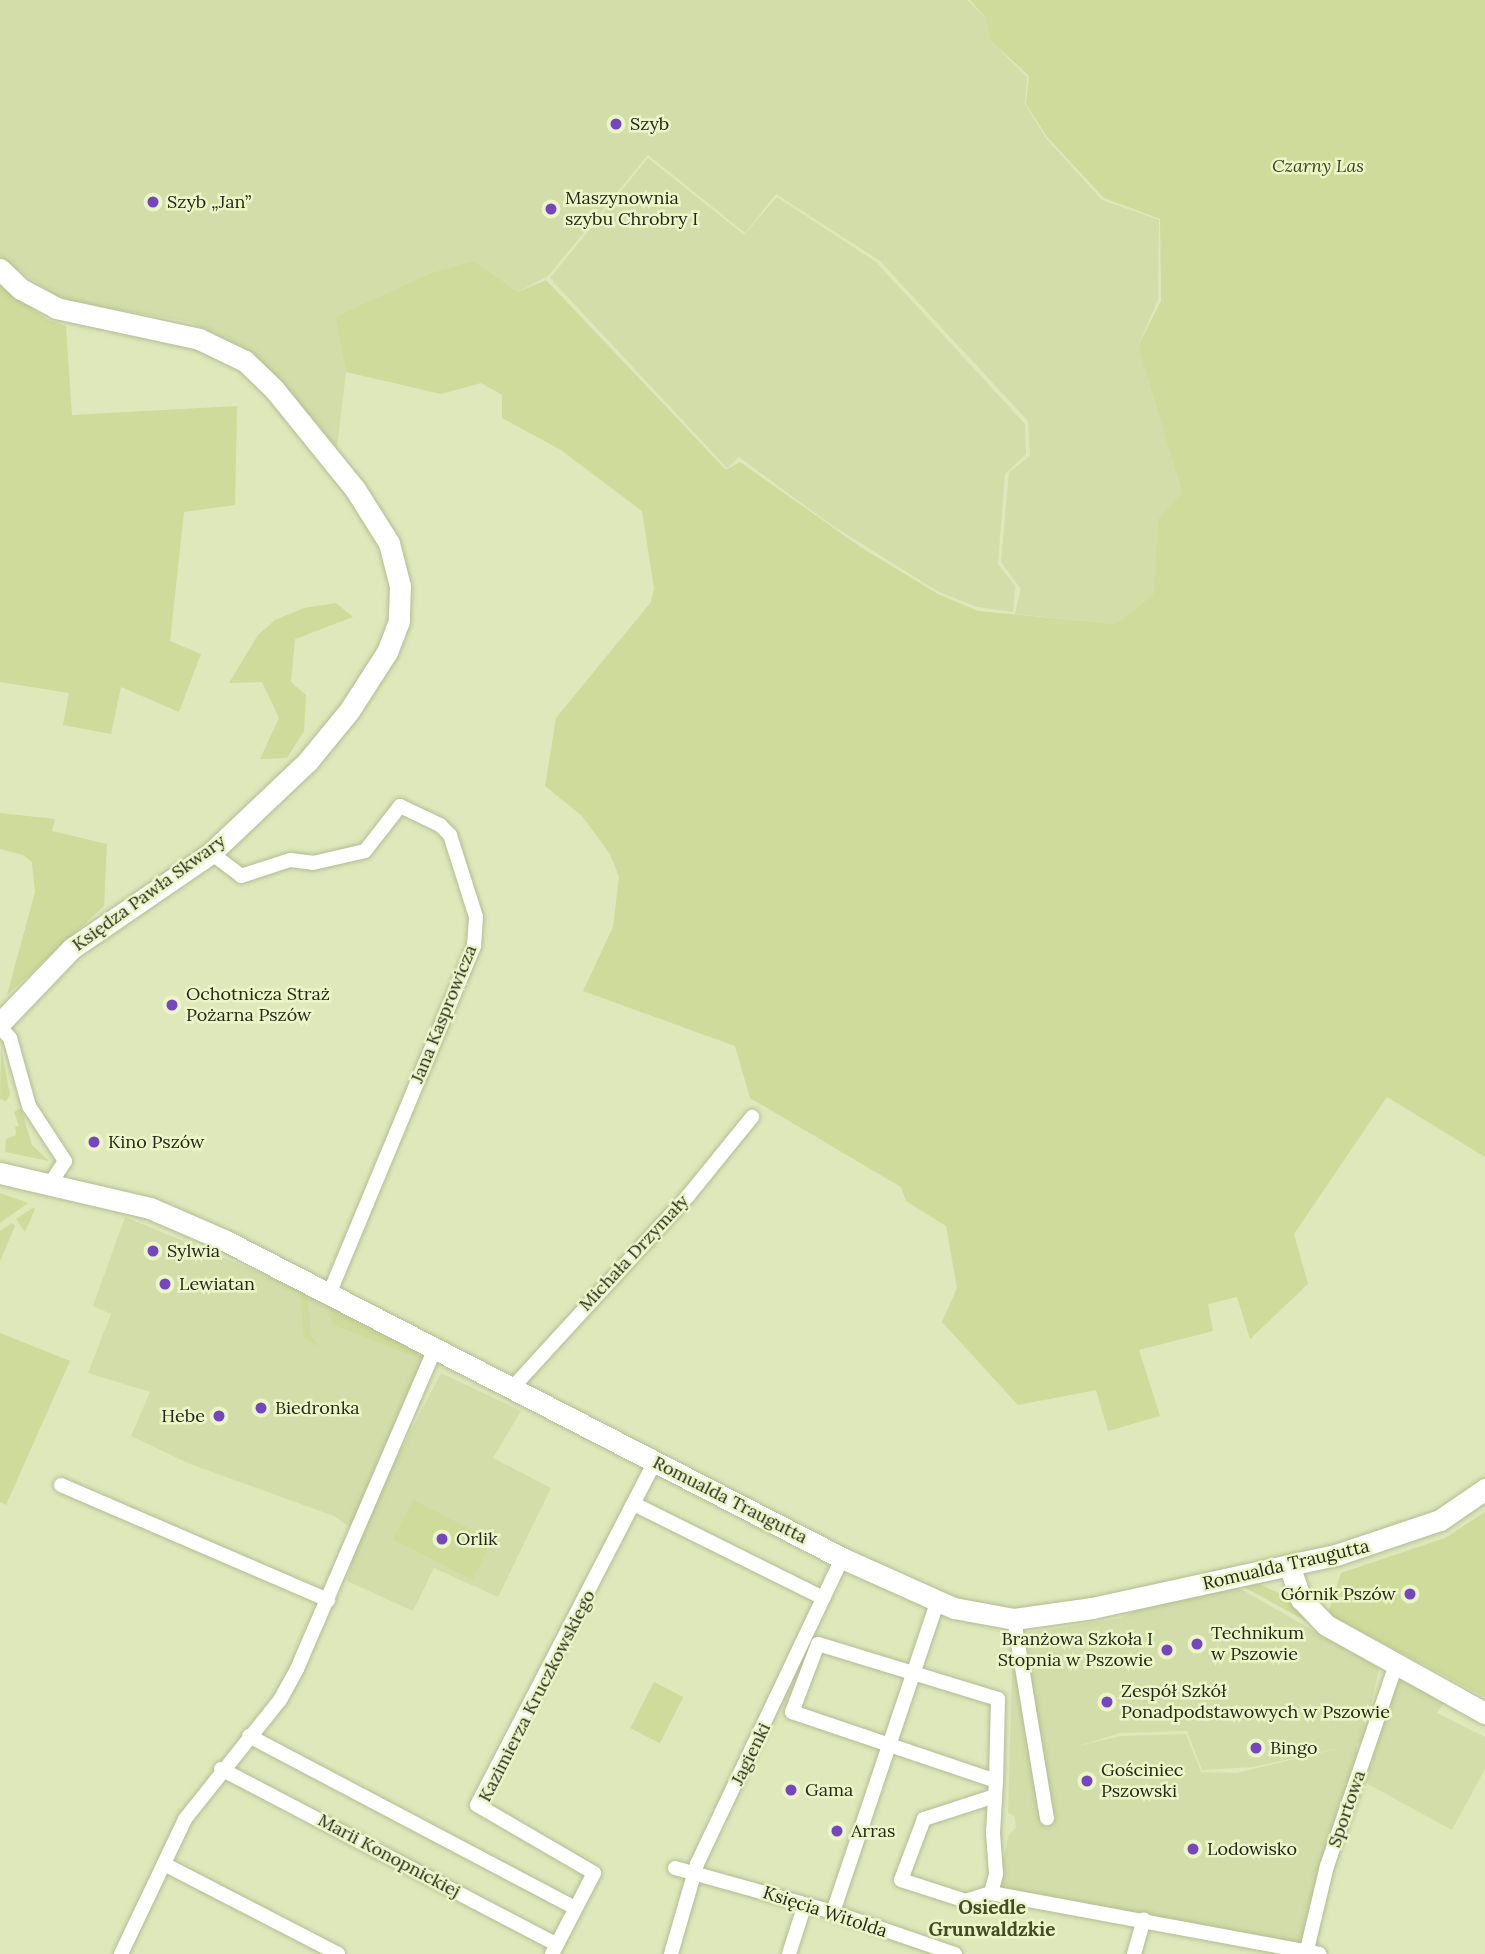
<!DOCTYPE html>
<html>
<head>
<meta charset="utf-8">
<style>
	body { margin:0 }
	#map { position:relative; width:1485px; height:1954px; overflow:hidden; background:#dee8bb; font-family:Lora,serif }
	div>[style] { position:absolute }
	.built>* { inset:0; background:#d2dda9 }
	.green>* { inset:0; background:#cedb9a; transform-origin:0 0 }
	.roads { filter:drop-shadow(0 0 2px #b3bc91) drop-shadow(0 0 2px #b3bc91) }
	.street>* { height:14px; margin:-7px; padding:0 7px; transform-origin:7px; border-radius:7px; background:#fff }
	.secondary>* { height:21px; margin:-10.5px; padding:0 10.5px; transform-origin:10.5px; border-radius:10.5px; background:#fff }
	.dots>* { width:19px; height:19px; translate:-50% -50%; box-sizing:border-box; border:4px solid #ebf5c8; border-radius:50% }
	span { translate:-50% -50%; white-space:nowrap; text-align:center; line-height:1.15; -webkit-text-stroke:5px #ebf5c8; paint-order:stroke }
	.poi-label { font-size:18px; color:#252817 }
	.left { translate:0 -50%; text-align:left }
	.right { translate:-100% -50%; text-align:right }
	.park-label { font-size:18px; color:#3f461f; font-style:italic }
	.street-label { font-size:18px; color:#252817 }
	.neighbourhood-label { font-size:19px; color:#454c25; font-weight:700 }
</style>
</head>
<body>
<div id="map">
	<div class="built">
		<i style="clip-path:polygon(0 0,967px 0,986px 18px,990px 40px,1027px 77px,1025px 104px,1046px 138px,1102px 200px,1159px 220px,1158px 300px,1138px 346px,1182px 493px,1158px 519px,1153px 595px,1115px 624px,1015px 614px,1021px 589px,1001px 562px,1009px 472px,1030px 456px,1028px 421px,880px 261px,776px 194px,745px 233px,648px 155px,548px 276px,518px 292px,474px 261px,335px 317px,346px 372px,337px 448px,258px 362px,231px 341px,190px 322px,59px 299px,0 256px)"></i>
		<i style="clip-path:polygon(648px 158px,744px 235px,777px 197px,876px 262px,1025px 424px,1026px 454px,1005px 474px,998px 564px,1015px 586px,1013px 612px,977px 607px,937px 591px,827px 522px,739px 457px,727px 468px,550px 278px)"></i>
		<i style="clip-path:polygon(125px 1217px,311px 1294px,422px 1351px,420px 1385px,364px 1522px,441px 1373px,521px 1411px,493px 1458px,551px 1488px,498px 1597px,434px 1568px,413px 1611px,347px 1581px,358px 1533px,334px 1516px,190px 1464px,131px 1436px,150px 1392px,88px 1373px,111px 1314px,93px 1306px)"></i>
		<i style="clip-path:polygon(evenodd,1237px 1587px,1379px 1668px,1367px 1724px,1361px 1742px,1356px 1744px,1358px 1752px,1316px 1891px,1307px 1952px,996px 1889px,1009px 1834px,1016px 1828px,1015px 1817px,1008px 1813px,1013px 1642px,1026px 1633px,1121px 1618px,1139px 1609px,1237px 1587px,1187px 1731px,1202px 1770px,1253px 1767px,1349px 1746px,1237px 1773px,1201px 1772px,1186px 1734px,1120px 1736px,1075px 1747px,1120px 1733px,1187px 1731px)"></i>
		<i style="clip-path:polygon(1405px 1674px,1447px 1698px,1437px 1713px,1485px 1737px,1485px 1769px,1452px 1830px,1366px 1783px,1395px 1679px)"></i>
	</div>
	<div class="green">
		<i style="clip-path:polygon(970px 0,1485px 0,1485px 1157px,1387px 1097px,1294px 1234px,1308px 1284px,1250px 1339px,1237px 1297px,1208px 1304px,1213px 1331px,1139px 1350px,1160px 1416px,1108px 1431px,1096px 1390px,1018px 1405px,942px 1322px,957px 1288px,946px 1226px,906px 1201px,901px 1187px,750px 1098px,735px 1046px,583px 991px,613px 927px,619px 877px,610px 854px,582px 816px,545px 786px,556px 718px,651px 602px,654px 588px,642px 511px,561px 450px,502px 418px,502px 395px,481px 383px,441px 394px,346px 372px,335px 317px,432px 273px,474px 261px,518px 292px,546px 280px,726px 470px,740px 462px,862px 548px,938px 594px,978px 611px,1115px 624px,1153px 595px,1158px 519px,1182px 493px,1138px 346px,1161px 301px,1160px 219px,1104px 198px,1047px 137px,1026px 104px,1029px 76px,990px 40px,986px 18px)"></i>
		<i style="clip-path:polygon(0 286px,48px 320px,66px 326px,72px 415px,237px 406px,235px 505px,184px 512px,170px 641px,201px 654px,179px 712px,121px 687px,111px 734px,63px 725px,69px 693px,0 682px)"></i>
		<i style="clip-path:polygon(336px 603px,353px 617px,295px 639px,291px 682px,306px 695px,304px 731px,287px 758px,260px 759px,279px 718px,262px 682px,229px 683px,258px 635px,275px 620px,304px 608px)"></i>
		<i style="clip-path:polygon(0 813px,55px 819px,52px 831px,107px 844px,104px 906px,7px 995px,35px 892px,32px 862px,23px 855px,0 849px)"></i>
		<i style="clip-path:polygon(1px 1047px,10px 1095px,6px 1101px,0 1099px)"></i>
		<i style="clip-path:polygon(21px 1108px,32px 1145px,49px 1161px,5px 1152px,6px 1139px,16px 1135px,15px 1127px,19px 1126px,14px 1112px)"></i>
		<i style="clip-path:polygon(0 1193px,28px 1203px,0 1223px)"></i>
		<i style="clip-path:polygon(33px 1208px,35px 1209px,25px 1232px,16px 1219px)"></i>
		<i style="clip-path:polygon(12px 1223px,15px 1226px,0 1261px,0 1231px)"></i>
		<i style="clip-path:polygon(300px 1292px,307px 1295px,312px 1338px,320px 1347px,304px 1338px)"></i>
		<i style="clip-path:polygon(334px 1306px,423px 1350px,423px 1360px,334px 1325px,327px 1313px)"></i>
		<i style="clip-path:polygon(0 1333px,70px 1361px,6px 1505px,0 1502px)"></i>
		<i style="left:413px;top:1500px;width:89px;height:44px;rotate:27deg"></i>
		<i style="clip-path:polygon(1485px 1512px,1485px 1697px,1328px 1614px,1341px 1573px,1445px 1538px)"></i>
		<i style="clip-path:polygon(1255px 1582px,1285px 1596px,1313px 1625px,1237px 1583px)"></i>
		<i style="left:654px;top:1682px;width:33px;height:52px;rotate:27deg"></i>
	</div>
	<div class="roads">
		<div class="street">
			<i style="left:211px;top:853px;width:38px;rotate:37deg"></i>
			<i style="left:241px;top:876px;width:52px;rotate:-18.1deg"></i>
			<i style="left:290px;top:860px;width:23px;rotate:7deg"></i>
			<i style="left:313px;top:863px;width:53px;rotate:-13deg"></i>
			<i style="left:365px;top:851px;width:57px;rotate:-52.1deg"></i>
			<i style="left:400px;top:806px;width:44px;rotate:25.4deg"></i>
			<i style="left:440px;top:825px;width:14px;rotate:45deg"></i>
			<i style="left:450px;top:835px;width:86px;rotate:72.4deg"></i>
			<i style="left:476px;top:917px;width:29px;rotate:94deg"></i>
			<i style="left:474px;top:946px;width:377px;rotate:112.6deg"></i>
			<i style="left:0;top:1027px;width:15px;rotate:48deg"></i>
			<i style="left:10px;top:1038px;width:71px;rotate:74.4deg"></i>
			<i style="left:29px;top:1106px;width:66px;rotate:56.8deg"></i>
			<i style="left:65px;top:1161px;width:27px;rotate:123deg"></i>
			<i style="left:513px;top:1387px;width:259px;rotate:-47.5deg"></i>
			<i style="left:688px;top:1196px;width:102px;rotate:-51deg"></i>
			<i style="left:61px;top:1485px;width:291px;rotate:23.3deg"></i>
			<i style="left:636px;top:1505px;width:207px;rotate:26.4deg"></i>
			<i style="left:1014px;top:1619px;width:202px;rotate:80.6deg"></i>
			<i style="left:249px;top:1736px;width:369px;rotate:27.8deg"></i>
			<i style="left:221px;top:1769px;width:379px;rotate:27.6deg"></i>
			<i style="left:995px;top:1796px;width:75px;rotate:162.1deg"></i>
			<i style="left:924px;top:1819px;width:65px;rotate:110.7deg"></i>
			<i style="left:901px;top:1880px;width:68px;rotate:17.9deg"></i>
			<i style="left:966px;top:1901px;width:26px;rotate:-18deg"></i>
			<i style="left:991px;top:1893px;width:334px;rotate:10.5deg"></i>
			<i style="left:164px;top:1864px;width:196px;rotate:27.3deg"></i>
			<i style="left:675px;top:1868px;width:164px;rotate:15.6deg"></i>
			<i style="left:833px;top:1912px;width:129px;rotate:19deg"></i>
			<i style="left:991px;top:1893px;width:20px;rotate:-75deg"></i>
			<i style="left:996px;top:1874px;width:41px;rotate:-94.2deg"></i>
			<i style="left:993px;top:1833px;width:52px;rotate:-86.7deg"></i>
			<i style="left:996px;top:1781px;width:82px;rotate:-88.6deg"></i>
			<i style="left:998px;top:1699px;width:188px;rotate:-163deg"></i>
			<i style="left:818px;top:1644px;width:73px;rotate:110.9deg"></i>
			<i style="left:792px;top:1712px;width:215px;rotate:18.7deg"></i>
			<i style="left:833px;top:1912px;width:326px;rotate:-71.4deg"></i>
			<i style="left:121px;top:1954px;width:149px;rotate:-64.6deg"></i>
			<i style="left:185px;top:1819px;width:152px;rotate:-51.4deg"></i>
			<i style="left:280px;top:1700px;width:35px;rotate:-61deg"></i>
			<i style="left:297px;top:1669px;width:351px;rotate:-66.7deg"></i>
			<i style="left:552px;top:1954px;width:91px;rotate:-62.6deg"></i>
			<i style="left:594px;top:1873px;width:135px;rotate:-149.8deg"></i>
			<i style="left:477px;top:1805px;width:386px;rotate:-62.6deg"></i>
			<i style="left:671px;top:1954px;width:94px;rotate:-73.9deg"></i>
			<i style="left:697px;top:1864px;width:339px;rotate:-64.6deg"></i>
			<i style="left:789px;top:1954px;width:52px;rotate:-72.3deg"></i>
			<i style="left:1134px;top:1954px;width:36px;rotate:-74deg"></i>
			<i style="left:1306px;top:1954px;width:90px;rotate:-76.6deg"></i>
			<i style="left:1327px;top:1866px;width:213px;rotate:-71.1deg"></i>
		</div>
		<div class="secondary">
			<i style="left:0;top:269px;width:29px;rotate:44deg"></i>
			<i style="left:21px;top:289px;width:40px;rotate:28deg"></i>
			<i style="left:56px;top:308px;width:146px;rotate:12.2deg"></i>
			<i style="left:199px;top:339px;width:51px;rotate:25.6deg"></i>
			<i style="left:245px;top:361px;width:40px;rotate:44deg"></i>
			<i style="left:274px;top:389px;width:129px;rotate:51deg"></i>
			<i style="left:355px;top:489px;width:64px;rotate:57.8deg"></i>
			<i style="left:389px;top:543px;width:44px;rotate:75.7deg"></i>
			<i style="left:400px;top:586px;width:35px;rotate:92deg"></i>
			<i style="left:399px;top:621px;width:33px;rotate:111deg"></i>
			<i style="left:387px;top:652px;width:70px;rotate:122.8deg"></i>
			<i style="left:349px;top:711px;width:65px;rotate:129.4deg"></i>
			<i style="left:308px;top:761px;width:134px;rotate:136.5deg"></i>
			<i style="left:211px;top:853px;width:168px;rotate:145.6deg"></i>
			<i style="left:72px;top:948px;width:104px;rotate:133.8deg"></i>
			<i style="left:0;top:1173px;width:154px;rotate:13.1deg"></i>
			<i style="left:150px;top:1208px;width:81px;rotate:23.4deg"></i>
			<i style="left:224px;top:1240px;width:695px;rotate:27.23deg"></i>
			<i style="left:842px;top:1558px;width:123px;rotate:24.1deg"></i>
			<i style="left:954px;top:1608px;width:61px;rotate:10.4deg"></i>
			<i style="left:1014px;top:1619px;width:79px;rotate:-8deg"></i>
			<i style="left:1092px;top:1608px;width:250px;rotate:-12.3deg"></i>
			<i style="left:1336px;top:1555px;width:110px;rotate:-18.6deg"></i>
			<i style="left:1440px;top:1520px;width:55px;rotate:-34.6deg"></i>
			<i style="left:1289px;top:1565px;width:36px;rotate:71deg"></i>
			<i style="left:1301px;top:1599px;width:36px;rotate:46deg"></i>
			<i style="left:1326px;top:1625px;width:182px;rotate:29deg"></i>
		</div>
	</div>
	<div class="dots">
		<i style="left:616px;top:124px;background:#7546be"></i>
		<i style="left:153px;top:202px;background:#7546be"></i>
		<i style="left:551px;top:209px;background:#7546be"></i>
		<i style="left:172px;top:1005px;background:#7546be"></i>
		<i style="left:94px;top:1142px;background:#7546be"></i>
		<i style="left:153px;top:1251px;background:#7546be"></i>
		<i style="left:165px;top:1284px;background:#7546be"></i>
		<i style="left:261px;top:1408px;background:#7546be"></i>
		<i style="left:219px;top:1416px;background:#7546be"></i>
		<i style="left:442px;top:1539px;background:#7546be"></i>
		<i style="left:1410px;top:1594px;background:#7546be"></i>
		<i style="left:1197px;top:1644px;background:#7546be"></i>
		<i style="left:1167px;top:1650px;background:#7546be"></i>
		<i style="left:1107px;top:1702px;background:#7546be"></i>
		<i style="left:1256px;top:1748px;background:#7546be"></i>
		<i style="left:1087px;top:1781px;background:#7546be"></i>
		<i style="left:791px;top:1790px;background:#7546be"></i>
		<i style="left:837px;top:1831px;background:#7546be"></i>
		<i style="left:1193px;top:1849px;background:#7546be"></i>
	</div>
	<div class="poi-label">
		<span class="left" style="left:630px;top:124px">Szyb</span>
		<span class="left" style="left:565px;top:209px">Maszynownia<br>szybu Chrobry I</span>
		<span class="left" style="left:167px;top:202px">Szyb „Jan”</span>
		<span class="left" style="left:186px;top:1005px">Ochotnicza Straż<br>Pożarna Pszów</span>
		<span class="left" style="left:108px;top:1142px">Kino Pszów</span>
		<span class="left" style="left:167px;top:1251px">Sylwia</span>
		<span class="left" style="left:179px;top:1284px">Lewiatan</span>
		<span class="left" style="left:275px;top:1408px">Biedronka</span>
		<span class="right" style="left:205px;top:1416px">Hebe</span>
		<span class="left" style="left:456px;top:1539px">Orlik</span>
		<span class="right" style="left:1396px;top:1594px">Górnik Pszów</span>
		<span class="left" style="left:1211px;top:1644px">Technikum<br>w Pszowie</span>
		<span class="right" style="left:1153px;top:1650px">Branżowa Szkoła I<br>Stopnia w Pszowie</span>
		<span class="left" style="left:1121px;top:1702px">Zespół Szkół<br>Ponadpodstawowych w Pszowie</span>
		<span class="left" style="left:1270px;top:1748px">Bingo</span>
		<span class="left" style="left:1101px;top:1781px">Gościniec<br>Pszowski</span>
		<span class="left" style="left:805px;top:1790px">Gama</span>
		<span class="left" style="left:851px;top:1831px">Arras</span>
		<span class="left" style="left:1207px;top:1849px">Lodowisko</span>
	</div>
	<div class="park-label">
		<span style="left:1318px;top:166px">Czarny Las</span>
	</div>
	<div class="street-label">
		<span style="left:149px;top:893px;rotate:-36deg">Księdza Pawła Skwary</span>
		<span style="left:444px;top:1014px;rotate:-68deg">Jana Kasprowicza</span>
		<span style="left:634px;top:1253px;rotate:-47deg">Michała Drzymały</span>
		<span style="left:730px;top:1500px;rotate:27deg">Romualda Traugutta</span>
		<span style="left:1286px;top:1565px;rotate:-13deg">Romualda Traugutta</span>
		<span style="left:537px;top:1696px;rotate:-63deg">Kazimierza Kruczkowskiego</span>
		<span style="left:751px;top:1754px;rotate:-64deg">Jagienki</span>
		<span style="left:1347px;top:1809px;rotate:-71deg">Sportowa</span>
		<span style="left:389px;top:1856px;rotate:28deg">Marii Konopnickiej</span>
		<span style="left:825px;top:1912px;rotate:18deg">Księcia Witolda</span>
	</div>
	<div class="neighbourhood-label">
		<span style="left:992px;top:1919px">Osiedle<br>Grunwaldzkie</span>
	</div>
</div>
</body>
</html>
